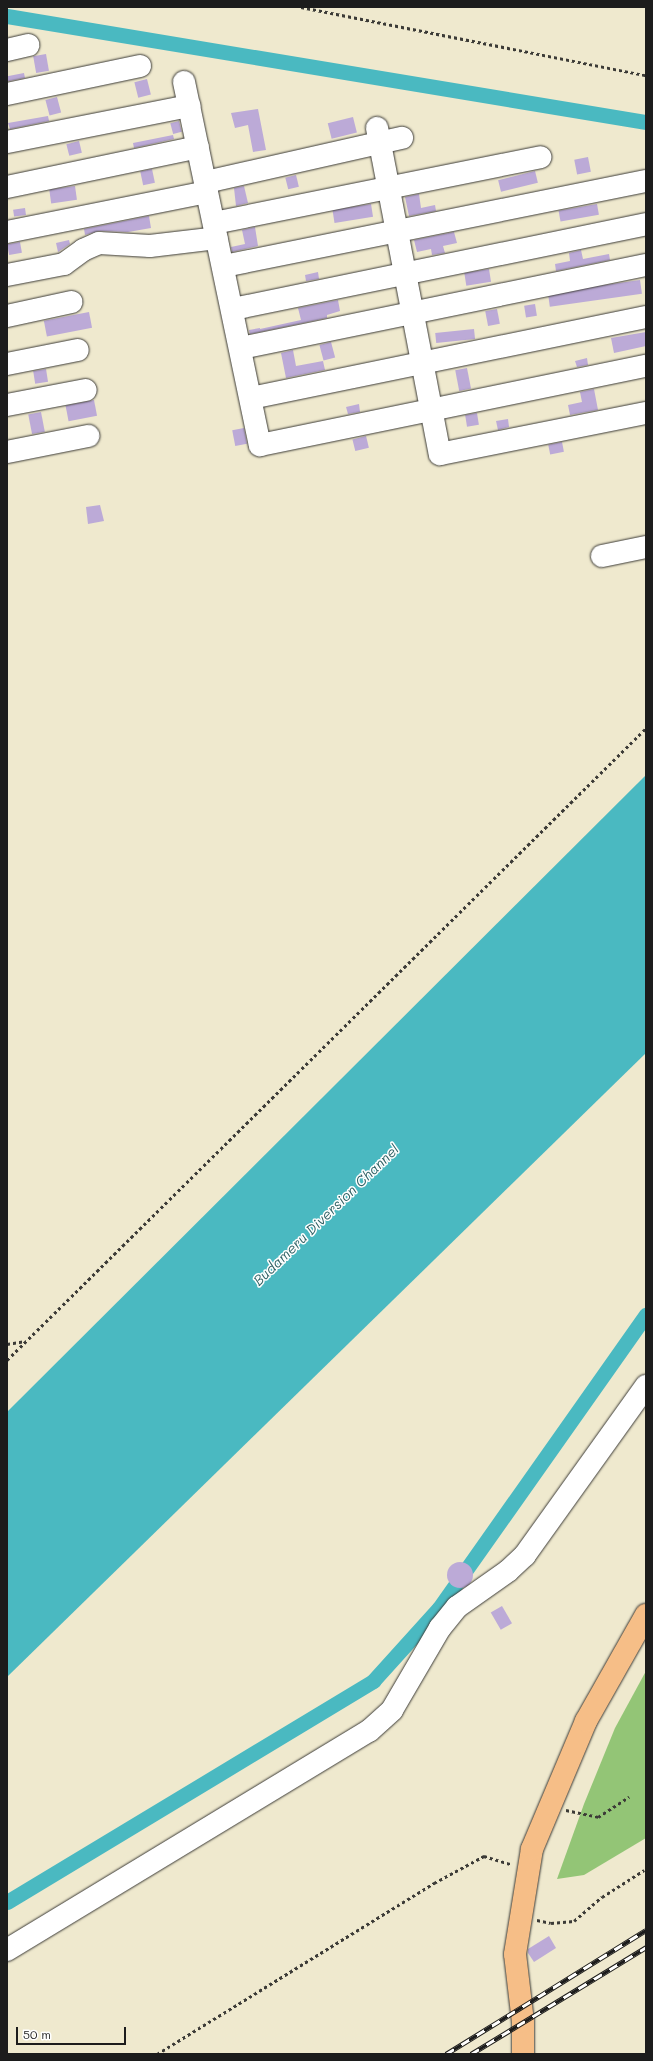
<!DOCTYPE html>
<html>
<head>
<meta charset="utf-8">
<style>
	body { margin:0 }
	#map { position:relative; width:653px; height:2061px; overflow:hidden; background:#efe9ce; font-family:Mali,sans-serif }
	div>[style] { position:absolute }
	.green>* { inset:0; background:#93c576 }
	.water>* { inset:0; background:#4ab9c1 }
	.canal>* { height:15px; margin:-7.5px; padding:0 7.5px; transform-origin:7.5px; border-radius:7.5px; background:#4ab9c1 }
	.building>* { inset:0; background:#bcaad7; transform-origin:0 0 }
	.round { border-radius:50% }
	.path>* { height:2.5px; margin-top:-1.25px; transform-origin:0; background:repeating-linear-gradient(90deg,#3c3b37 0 3px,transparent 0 6px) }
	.roads { filter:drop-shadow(0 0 1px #3c3b37) drop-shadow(0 0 1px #3c3b37) }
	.minor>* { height:22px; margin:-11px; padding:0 11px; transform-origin:11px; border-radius:11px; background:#fff }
	.major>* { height:22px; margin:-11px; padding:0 11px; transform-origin:11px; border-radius:11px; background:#f6be87 }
	.rail>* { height:4.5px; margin-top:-2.25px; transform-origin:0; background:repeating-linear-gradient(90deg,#fff 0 9px,#1c1c1c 0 18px); box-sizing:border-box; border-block:1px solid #1c1c1c }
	span { translate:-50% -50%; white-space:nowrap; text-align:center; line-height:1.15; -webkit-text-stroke:3px #fff; paint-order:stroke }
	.water-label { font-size:14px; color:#316366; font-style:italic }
	.frame { position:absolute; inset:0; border:8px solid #1c1c1c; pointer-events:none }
	.scale { position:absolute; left:16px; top:2027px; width:110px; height:18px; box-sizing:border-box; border:2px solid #1c1c1c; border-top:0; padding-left:5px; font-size:12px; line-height:14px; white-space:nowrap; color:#1c1c1c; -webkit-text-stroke:3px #fff; paint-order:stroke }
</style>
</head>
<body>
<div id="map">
	<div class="green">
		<i style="clip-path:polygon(646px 1671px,646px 1838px,584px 1875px,557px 1879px,584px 1804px,615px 1728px)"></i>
	</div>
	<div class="water">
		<i style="clip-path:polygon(646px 775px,646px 1053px,7px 1677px,7px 1412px)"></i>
	</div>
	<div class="canal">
		<i style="left:7px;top:16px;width:648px;rotate:9.42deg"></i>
		<i style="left:7px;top:1902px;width:428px;rotate:-31.1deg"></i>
		<i style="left:373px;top:1681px;width:98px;rotate:-47.9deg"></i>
		<i style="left:439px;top:1608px;width:359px;rotate:-54.8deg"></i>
	</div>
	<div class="building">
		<i style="left:46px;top:54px;width:17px;height:13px;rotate:80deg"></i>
		<i style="left:24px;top:73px;width:5px;height:17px;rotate:79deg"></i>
		<i style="left:147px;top:79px;width:16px;height:13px;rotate:76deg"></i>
		<i style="left:57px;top:97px;width:16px;height:12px;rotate:75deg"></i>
		<i style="clip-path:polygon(258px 109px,266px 150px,253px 152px,248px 125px,235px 128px,231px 113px)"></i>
		<i style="clip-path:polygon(48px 116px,49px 121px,10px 129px,8px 123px)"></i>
		<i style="left:353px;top:117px;width:16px;height:26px;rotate:76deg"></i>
		<i style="left:179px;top:121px;width:11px;height:9px;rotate:75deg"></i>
		<i style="clip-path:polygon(173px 135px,174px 139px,134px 148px,133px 143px)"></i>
		<i style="left:79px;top:141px;width:12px;height:13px;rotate:76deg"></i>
		<i style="left:588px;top:157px;width:15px;height:14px;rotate:79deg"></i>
		<i style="left:152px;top:169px;width:14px;height:12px;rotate:78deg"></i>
		<i style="left:535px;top:171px;width:12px;height:38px;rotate:76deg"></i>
		<i style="left:296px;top:175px;width:12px;height:11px;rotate:76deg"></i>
		<i style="left:75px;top:186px;width:14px;height:26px;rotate:82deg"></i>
		<i style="clip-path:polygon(244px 186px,248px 203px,236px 206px,234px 188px)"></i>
		<i style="clip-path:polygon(419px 194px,421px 208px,435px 205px,436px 211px,409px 216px,405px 197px)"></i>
		<i style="left:371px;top:204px;width:13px;height:39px;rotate:81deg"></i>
		<i style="left:597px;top:204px;width:11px;height:39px;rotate:80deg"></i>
		<i style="left:25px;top:208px;width:7px;height:12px;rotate:82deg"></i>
		<i style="clip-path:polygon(149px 216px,151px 228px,128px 232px,99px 231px,85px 235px,84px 229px)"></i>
		<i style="clip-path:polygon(255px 227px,258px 246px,232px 252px,231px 247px,245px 244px,242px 230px)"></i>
		<i style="clip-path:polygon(454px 232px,457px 243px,443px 246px,445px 253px,432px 255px,431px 249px,417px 252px,414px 240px)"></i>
		<i style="clip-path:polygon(69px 240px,70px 244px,58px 252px,56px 243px)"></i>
		<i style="left:20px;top:242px;width:11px;height:13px;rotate:80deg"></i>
		<i style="clip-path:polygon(581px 250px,583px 259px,609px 254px,610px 260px,556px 271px,555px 264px,570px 261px,569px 253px)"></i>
		<i style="left:489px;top:269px;width:13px;height:25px;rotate:81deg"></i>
		<i style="clip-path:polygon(318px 272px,319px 279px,306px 281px,305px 275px)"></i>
		<i style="left:640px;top:280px;width:14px;height:93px;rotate:82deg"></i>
		<i style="clip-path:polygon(338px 300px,340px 311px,327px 315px,327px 318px,250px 334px,249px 330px,260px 328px,260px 329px,301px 320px,298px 308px)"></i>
		<i style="left:535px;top:304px;width:12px;height:11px;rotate:81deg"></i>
		<i style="left:497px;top:309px;width:15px;height:12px;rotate:79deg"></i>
		<i style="left:89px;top:312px;width:16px;height:46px;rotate:79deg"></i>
		<i style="left:474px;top:329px;width:10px;height:39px;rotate:84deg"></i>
		<i style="clip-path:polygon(646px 332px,646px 346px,614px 353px,611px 338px)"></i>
		<i style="left:331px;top:342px;width:16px;height:12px;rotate:75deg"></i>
		<i style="clip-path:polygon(293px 350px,296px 366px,323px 361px,325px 370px,286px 378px,281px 353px)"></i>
		<i style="clip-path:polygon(587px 358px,588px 365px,577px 367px,575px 361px)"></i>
		<i style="left:467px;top:368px;width:21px;height:12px;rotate:79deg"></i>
		<i style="left:46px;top:369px;width:13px;height:13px;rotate:81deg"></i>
		<i style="clip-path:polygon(594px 389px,598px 410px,570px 415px,568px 405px,582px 402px,580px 392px)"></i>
		<i style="left:94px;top:400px;width:16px;height:29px;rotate:79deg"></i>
		<i style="clip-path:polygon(359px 404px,360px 412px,348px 414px,346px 407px)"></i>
		<i style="left:41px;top:412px;width:20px;height:13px;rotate:79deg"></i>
		<i style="left:477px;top:413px;width:12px;height:12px;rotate:81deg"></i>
		<i style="clip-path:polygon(508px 419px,509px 427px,498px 430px,496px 421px)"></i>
		<i style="left:244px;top:428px;width:16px;height:12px;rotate:79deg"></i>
		<i style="left:366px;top:436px;width:12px;height:14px;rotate:76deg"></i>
		<i style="left:562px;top:442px;width:10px;height:14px;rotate:79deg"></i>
		<i style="clip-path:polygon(100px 505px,104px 521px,88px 524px,86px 507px)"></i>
		<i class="round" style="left:447px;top:1562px;width:26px;height:26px"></i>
		<i style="left:502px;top:1606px;width:20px;height:13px;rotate:60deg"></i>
		<i style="clip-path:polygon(549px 1936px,556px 1948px,534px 1962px,528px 1953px,528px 1949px)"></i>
	</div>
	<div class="path">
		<i style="left:301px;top:7px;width:352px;rotate:11.2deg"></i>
		<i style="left:7px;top:1344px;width:19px;rotate:-9deg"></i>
		<i style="left:7px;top:1360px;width:899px;rotate:-44.68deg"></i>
		<i style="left:566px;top:1810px;width:33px;rotate:12deg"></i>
		<i style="left:598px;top:1817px;width:37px;rotate:-33deg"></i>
		<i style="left:537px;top:1920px;width:14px;rotate:12deg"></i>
		<i style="left:551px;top:1923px;width:23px;rotate:-5deg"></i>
		<i style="left:574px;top:1921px;width:37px;rotate:-41deg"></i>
		<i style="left:602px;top:1897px;width:50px;rotate:-32.7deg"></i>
		<i style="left:157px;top:2054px;width:326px;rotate:-31.7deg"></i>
		<i style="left:434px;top:1883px;width:57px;rotate:-28.4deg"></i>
		<i style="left:484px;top:1856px;width:28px;rotate:17deg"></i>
	</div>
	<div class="roads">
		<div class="minor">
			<i style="left:7px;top:50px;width:22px;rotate:-13deg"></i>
			<i style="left:184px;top:82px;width:371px;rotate:78.2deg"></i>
			<i style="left:260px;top:445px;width:394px;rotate:-11.6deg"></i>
			<i style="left:7px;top:94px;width:136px;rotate:-11.9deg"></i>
			<i style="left:377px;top:128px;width:332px;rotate:79.1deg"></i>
			<i style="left:440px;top:454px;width:210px;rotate:-11.3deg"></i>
			<i style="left:7px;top:142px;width:186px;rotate:-11.2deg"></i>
			<i style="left:206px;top:182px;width:201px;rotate:-12.7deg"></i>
			<i style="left:7px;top:187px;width:195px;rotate:-11.8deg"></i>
			<i style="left:214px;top:223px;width:333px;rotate:-11.4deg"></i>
			<i style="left:7px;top:232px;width:204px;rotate:-11.3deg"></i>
			<i style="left:224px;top:266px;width:430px;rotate:-11.4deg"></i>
			<i style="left:7px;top:275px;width:58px;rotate:-10.9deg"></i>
			<i style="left:64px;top:264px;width:24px;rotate:-36deg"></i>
			<i style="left:83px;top:250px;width:17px;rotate:-24deg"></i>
			<i style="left:99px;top:243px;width:51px;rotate:3.4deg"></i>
			<i style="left:150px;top:246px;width:67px;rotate:-6.8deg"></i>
			<i style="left:233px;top:309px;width:422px;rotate:-11.6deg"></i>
			<i style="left:7px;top:316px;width:66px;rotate:-12.3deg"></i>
			<i style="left:241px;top:348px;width:413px;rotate:-11.6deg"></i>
			<i style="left:7px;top:364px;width:72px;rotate:-11.2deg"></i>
			<i style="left:251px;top:398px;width:403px;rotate:-11.6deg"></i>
			<i style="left:7px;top:405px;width:80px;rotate:-10.8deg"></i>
			<i style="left:7px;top:452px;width:83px;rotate:-11.2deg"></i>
			<i style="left:602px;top:556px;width:45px;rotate:-11.6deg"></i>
			<i style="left:7px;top:1950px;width:423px;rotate:-31.2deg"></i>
			<i style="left:369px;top:1731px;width:31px;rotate:-42deg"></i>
			<i style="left:392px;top:1710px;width:95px;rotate:-59.7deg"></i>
			<i style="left:440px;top:1628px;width:27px;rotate:-51deg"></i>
			<i style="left:457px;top:1607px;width:62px;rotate:-35.2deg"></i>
			<i style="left:508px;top:1571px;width:23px;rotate:-43deg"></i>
			<i style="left:525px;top:1555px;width:208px;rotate:-54.4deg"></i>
		</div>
		<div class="major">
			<i style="left:523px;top:2054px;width:32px;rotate:-90deg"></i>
			<i style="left:523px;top:2022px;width:68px;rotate:-96.7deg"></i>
			<i style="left:515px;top:1954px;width:106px;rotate:-80.8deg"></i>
			<i style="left:532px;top:1849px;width:139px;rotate:-67.1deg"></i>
			<i style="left:586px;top:1721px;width:122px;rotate:-60.5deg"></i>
		</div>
	</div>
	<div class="rail">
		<i style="left:446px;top:2054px;width:235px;rotate:-31.8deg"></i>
		<i style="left:471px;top:2054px;width:205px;rotate:-31.4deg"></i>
	</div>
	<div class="water-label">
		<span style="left:326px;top:1215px;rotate:-44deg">Budameru Diversion Channel</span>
	</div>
	<div class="frame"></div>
	<div class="scale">50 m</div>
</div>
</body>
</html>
